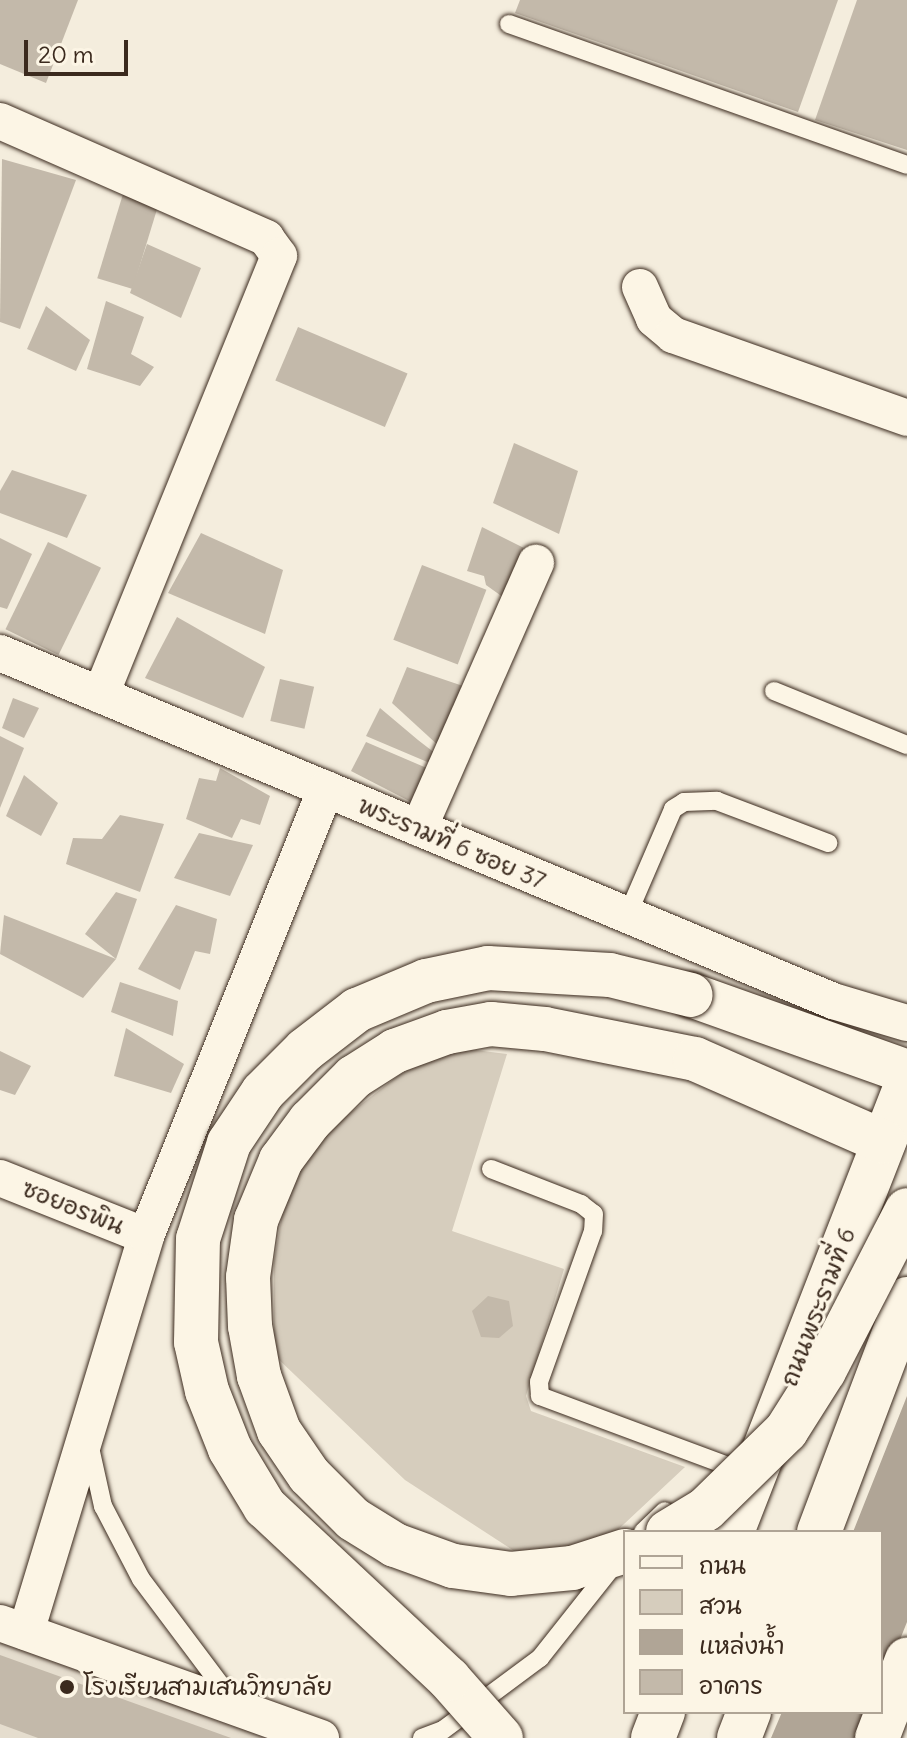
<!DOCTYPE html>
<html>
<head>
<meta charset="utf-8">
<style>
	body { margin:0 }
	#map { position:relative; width:907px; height:1738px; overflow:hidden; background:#f4eddd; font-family:Delius,"Playpen Sans Thai",sans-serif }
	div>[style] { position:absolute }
	.built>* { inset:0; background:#e5ddce }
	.green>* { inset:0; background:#d6cdbd }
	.water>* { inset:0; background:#b0a596 }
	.building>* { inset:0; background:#c3b9aa; transform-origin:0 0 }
	.roads { filter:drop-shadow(0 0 2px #3b2a1e) drop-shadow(0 0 2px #3b2a1e) }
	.lane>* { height:18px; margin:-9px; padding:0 9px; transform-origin:9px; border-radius:9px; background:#fcf5e5 }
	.street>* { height:36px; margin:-18px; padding:0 18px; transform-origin:18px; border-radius:18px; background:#fcf5e5 }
	.secondary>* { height:44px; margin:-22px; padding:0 22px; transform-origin:22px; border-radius:22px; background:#fcf5e5 }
	.highway>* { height:44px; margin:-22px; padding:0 22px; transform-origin:22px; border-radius:22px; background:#fcf5e5 }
	.bridges { filter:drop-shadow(0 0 2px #3b2a1e) drop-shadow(0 0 2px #3b2a1e) }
	.highway-bridge>* { height:44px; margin:-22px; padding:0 22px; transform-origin:22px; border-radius:22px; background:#fcf5e5 }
	.dots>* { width:22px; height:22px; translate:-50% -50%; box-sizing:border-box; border:4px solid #fcf5e5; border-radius:50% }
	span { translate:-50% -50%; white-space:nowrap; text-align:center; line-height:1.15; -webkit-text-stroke:6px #fcf5e5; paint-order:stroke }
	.street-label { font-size:24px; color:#3b2a1e }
	.poi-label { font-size:24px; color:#3b2a1e }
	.left { translate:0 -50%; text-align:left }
	.legend { position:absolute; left:623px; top:1530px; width:260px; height:184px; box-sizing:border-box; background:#fcf5e5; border:2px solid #afa495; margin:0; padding:10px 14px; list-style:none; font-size:24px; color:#3b2a1e }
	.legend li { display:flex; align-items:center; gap:16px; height:40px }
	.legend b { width:40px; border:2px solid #afa495 }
	.scale { position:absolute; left:24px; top:40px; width:104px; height:36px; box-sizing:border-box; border:4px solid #3b2a1e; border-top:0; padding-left:10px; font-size:24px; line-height:28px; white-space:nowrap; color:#3b2a1e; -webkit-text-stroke:6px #fcf5e5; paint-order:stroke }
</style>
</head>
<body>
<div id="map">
	<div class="built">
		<i style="clip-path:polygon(0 1636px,267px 1738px,0 1738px)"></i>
	</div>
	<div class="green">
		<i style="clip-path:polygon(451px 1047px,507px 1054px,452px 1231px,564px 1269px,526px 1396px,531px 1411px,685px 1467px,562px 1582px,405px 1480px,274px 1355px,274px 1262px,284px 1203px,318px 1138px,399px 1075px)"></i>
	</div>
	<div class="water">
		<i style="clip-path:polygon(907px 1396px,907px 1622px,881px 1687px,881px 1532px,853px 1532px)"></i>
		<i style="clip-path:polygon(782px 1712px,871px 1712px,861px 1738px,771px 1738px)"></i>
	</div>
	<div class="building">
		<i style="clip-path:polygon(0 0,78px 0,46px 83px,0 64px)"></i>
		<i style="clip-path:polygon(520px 0,838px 0,798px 112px,515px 13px)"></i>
		<i style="clip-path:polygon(857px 0,907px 0,907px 150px,815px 120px)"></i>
		<i style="clip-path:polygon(2px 159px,76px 180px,20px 329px,0 322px)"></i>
		<i style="left:123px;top:194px;width:37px;height:88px;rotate:17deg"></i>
		<i style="clip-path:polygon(147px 244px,201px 268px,181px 318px,130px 293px)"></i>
		<i style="clip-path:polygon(106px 301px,144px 317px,131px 354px,154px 367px,140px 386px,87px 369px)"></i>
		<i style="clip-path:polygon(46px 306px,90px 340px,76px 371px,27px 349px)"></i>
		<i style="left:298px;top:327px;width:119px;height:58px;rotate:23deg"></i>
		<i style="clip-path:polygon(514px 443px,578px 471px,559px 534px,493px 503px)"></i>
		<i style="clip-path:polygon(12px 470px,87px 495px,67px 538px,0 513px,0 491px)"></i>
		<i style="clip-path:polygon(482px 527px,528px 550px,507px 600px,486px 585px,484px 576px,467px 571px)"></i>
		<i style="clip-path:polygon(201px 533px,283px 570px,265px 634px,168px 593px)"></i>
		<i style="clip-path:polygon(0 538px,32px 554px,7px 609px,0 607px)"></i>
		<i style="left:48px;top:542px;width:59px;height:97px;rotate:26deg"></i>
		<i style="left:422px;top:565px;width:69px;height:80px;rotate:21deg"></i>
		<i style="clip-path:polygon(177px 617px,265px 667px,243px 718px,145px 678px)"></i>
		<i style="clip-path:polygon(407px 667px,463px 686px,440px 747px,392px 703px)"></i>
		<i style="left:280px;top:679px;width:35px;height:43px;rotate:13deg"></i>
		<i style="clip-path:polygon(13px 698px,39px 708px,24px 738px,2px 728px)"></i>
		<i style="clip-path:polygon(380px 708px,418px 740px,440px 757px,432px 764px,366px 736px)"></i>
		<i style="clip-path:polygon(0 736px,24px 748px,0 808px)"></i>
		<i style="clip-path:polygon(366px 742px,436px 772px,415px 804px,351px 771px)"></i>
		<i style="clip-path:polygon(220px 768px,270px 796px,260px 825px,241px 819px,232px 838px,186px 819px,199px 778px,216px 781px)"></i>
		<i style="clip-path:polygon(24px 775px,58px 803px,41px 836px,6px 816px)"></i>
		<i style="clip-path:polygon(120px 815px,164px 824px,140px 892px,66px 864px,73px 838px,102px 839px)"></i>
		<i style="clip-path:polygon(199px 833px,253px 845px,230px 896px,174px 878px)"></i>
		<i style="clip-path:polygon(116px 892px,137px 899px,116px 959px,85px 934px)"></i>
		<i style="clip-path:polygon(176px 905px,217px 919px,210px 954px,195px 951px,180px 990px,138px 969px)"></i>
		<i style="clip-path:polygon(4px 915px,116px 959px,83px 998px,0 954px)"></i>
		<i style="clip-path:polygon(120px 982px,178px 1001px,173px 1036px,111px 1012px)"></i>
		<i style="clip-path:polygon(126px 1028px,184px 1064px,171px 1093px,114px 1076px)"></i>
		<i style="clip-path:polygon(0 1051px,31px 1066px,15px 1095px,0 1090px)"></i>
		<i style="clip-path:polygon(488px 1296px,509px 1301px,513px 1326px,499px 1338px,481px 1337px,472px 1311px)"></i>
		<i style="clip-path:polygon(0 1655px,231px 1738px,38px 1738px,0 1724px)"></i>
	</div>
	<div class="roads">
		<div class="lane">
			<i style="left:509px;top:24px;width:422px;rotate:19.5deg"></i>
			<i style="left:774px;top:691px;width:144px;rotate:22.1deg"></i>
			<i style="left:627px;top:916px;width:116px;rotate:-66.7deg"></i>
			<i style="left:673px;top:809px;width:13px;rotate:-32deg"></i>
			<i style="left:684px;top:802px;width:33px;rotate:-2deg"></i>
			<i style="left:717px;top:801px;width:119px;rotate:20.7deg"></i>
			<i style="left:491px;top:1169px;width:97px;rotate:21.3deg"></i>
			<i style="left:581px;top:1204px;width:16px;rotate:38deg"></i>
			<i style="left:594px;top:1214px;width:17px;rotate:93deg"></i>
			<i style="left:593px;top:1231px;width:160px;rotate:109.7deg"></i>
			<i style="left:539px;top:1382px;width:14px;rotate:86deg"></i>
			<i style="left:540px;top:1396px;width:215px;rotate:20.4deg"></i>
			<i style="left:89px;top:1443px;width:65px;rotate:77.5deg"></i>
			<i style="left:103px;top:1506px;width:82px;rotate:62.5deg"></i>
			<i style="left:141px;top:1579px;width:151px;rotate:53.1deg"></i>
			<i style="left:643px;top:1532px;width:30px;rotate:-44deg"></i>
			<i style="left:422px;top:1738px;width:22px;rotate:-21deg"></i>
			<i style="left:443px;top:1730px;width:121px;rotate:-36.6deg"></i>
			<i style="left:540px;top:1658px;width:117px;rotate:-51.6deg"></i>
		</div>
		<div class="street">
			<i style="left:0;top:121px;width:291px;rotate:23.7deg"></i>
			<i style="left:266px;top:238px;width:22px;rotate:54deg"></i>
			<i style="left:279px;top:256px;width:474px;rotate:112.1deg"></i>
			<i style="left:640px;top:287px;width:35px;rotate:66deg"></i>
			<i style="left:654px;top:319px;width:25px;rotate:40deg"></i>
			<i style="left:673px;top:335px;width:248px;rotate:19.5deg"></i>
			<i style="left:0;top:653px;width:903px;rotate:22.67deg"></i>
			<i style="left:833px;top:1001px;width:77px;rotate:16.6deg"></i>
			<i style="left:419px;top:828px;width:290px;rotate:-66.2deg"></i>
			<i style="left:0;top:1178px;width:157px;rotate:21.7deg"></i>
			<i style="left:0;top:1623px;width:341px;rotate:19.7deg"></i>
			<i style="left:26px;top:1632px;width:414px;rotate:-73.1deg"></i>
			<i style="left:146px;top:1236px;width:482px;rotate:-68.1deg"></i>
		</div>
		<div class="secondary">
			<i style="left:732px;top:1532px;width:482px;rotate:-68.7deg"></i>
			<i style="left:653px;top:1738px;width:28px;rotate:-69deg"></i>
		</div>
		<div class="highway">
			<i style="left:691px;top:995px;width:229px;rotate:19.6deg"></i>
			<i style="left:819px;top:1532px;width:249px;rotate:-69.3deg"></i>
			<i style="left:625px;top:1551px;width:56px;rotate:162.2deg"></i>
			<i style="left:572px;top:1568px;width:61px;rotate:174.4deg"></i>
			<i style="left:511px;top:1574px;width:59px;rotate:-172.1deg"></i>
			<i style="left:453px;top:1566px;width:62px;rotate:-160.1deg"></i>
			<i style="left:395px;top:1545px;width:49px;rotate:-148.2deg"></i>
			<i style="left:353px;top:1519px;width:62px;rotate:-135deg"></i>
			<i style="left:309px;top:1475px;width:53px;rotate:-124.3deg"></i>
			<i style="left:279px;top:1431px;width:59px;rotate:-110deg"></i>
			<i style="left:259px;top:1376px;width:51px;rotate:-100.2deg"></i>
			<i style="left:250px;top:1326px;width:49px;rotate:-92.3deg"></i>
			<i style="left:248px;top:1277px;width:58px;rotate:-82deg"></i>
			<i style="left:256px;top:1220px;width:65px;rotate:-67.4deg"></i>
			<i style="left:281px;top:1160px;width:49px;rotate:-53.4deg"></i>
			<i style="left:310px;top:1121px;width:62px;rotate:-45deg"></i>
			<i style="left:354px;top:1077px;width:49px;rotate:-32.4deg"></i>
			<i style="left:395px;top:1051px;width:55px;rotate:-20.1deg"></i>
			<i style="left:447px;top:1032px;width:45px;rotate:-10.3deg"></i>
			<i style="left:491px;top:1024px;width:54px;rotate:5.3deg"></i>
			<i style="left:545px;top:1029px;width:153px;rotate:11.3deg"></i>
			<i style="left:695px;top:1059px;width:206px;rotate:23.7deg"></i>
			<i style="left:739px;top:1738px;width:28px;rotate:-69deg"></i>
			<i style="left:877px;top:1738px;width:84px;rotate:-69deg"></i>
		</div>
	</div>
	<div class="bridges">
		<div class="highway-bridge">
			<i style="left:668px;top:1532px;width:44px;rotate:-31.2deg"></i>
			<i style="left:706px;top:1509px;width:112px;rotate:-44.3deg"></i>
			<i style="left:786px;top:1431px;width:71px;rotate:-57.7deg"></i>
			<i style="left:824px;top:1371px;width:181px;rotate:-62.7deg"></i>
			<i style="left:501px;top:1738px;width:79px;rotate:-131.4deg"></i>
			<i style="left:449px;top:1679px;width:252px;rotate:-136.9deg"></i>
			<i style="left:265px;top:1507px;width:68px;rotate:-121.1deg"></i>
			<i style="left:230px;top:1449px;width:62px;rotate:-111.6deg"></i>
			<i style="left:207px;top:1391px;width:50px;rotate:-102.7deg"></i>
			<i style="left:196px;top:1342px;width:103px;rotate:-88.9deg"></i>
			<i style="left:198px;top:1239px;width:101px;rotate:-72.1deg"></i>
			<i style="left:229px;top:1143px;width:61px;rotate:-56.3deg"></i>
			<i style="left:263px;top:1092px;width:59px;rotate:-45deg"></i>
			<i style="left:305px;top:1050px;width:66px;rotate:-37.6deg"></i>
			<i style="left:357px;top:1010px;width:75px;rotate:-22.8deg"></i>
			<i style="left:426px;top:981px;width:63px;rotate:-11.8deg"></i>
			<i style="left:488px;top:968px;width:122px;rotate:3.3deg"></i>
			<i style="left:610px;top:975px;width:83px;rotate:13.9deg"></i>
		</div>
	</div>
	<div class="dots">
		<i style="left:67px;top:1687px;background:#3b2a1e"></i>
	</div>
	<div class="street-label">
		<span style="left:452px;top:843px;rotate:23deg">พระรามที่ 6 ซอย 37</span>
		<span style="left:73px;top:1207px;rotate:22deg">ซอยอรพิน</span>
		<span style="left:818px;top:1307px;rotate:-69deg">ถนนพระรามที่ 6</span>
	</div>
	<div class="poi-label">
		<span class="left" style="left:83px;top:1687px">โรงเรียนสามเสนวิทยาลัย</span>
	</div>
	<ul class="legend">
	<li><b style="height:10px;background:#fcf5e5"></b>ถนน</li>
	<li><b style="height:22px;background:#d6cdbd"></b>สวน</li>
	<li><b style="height:22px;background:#b0a596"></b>แหล่งน้ำ</li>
	<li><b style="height:22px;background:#c3b9aa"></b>อาคาร</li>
	</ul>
	<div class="scale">20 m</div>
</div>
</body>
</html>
